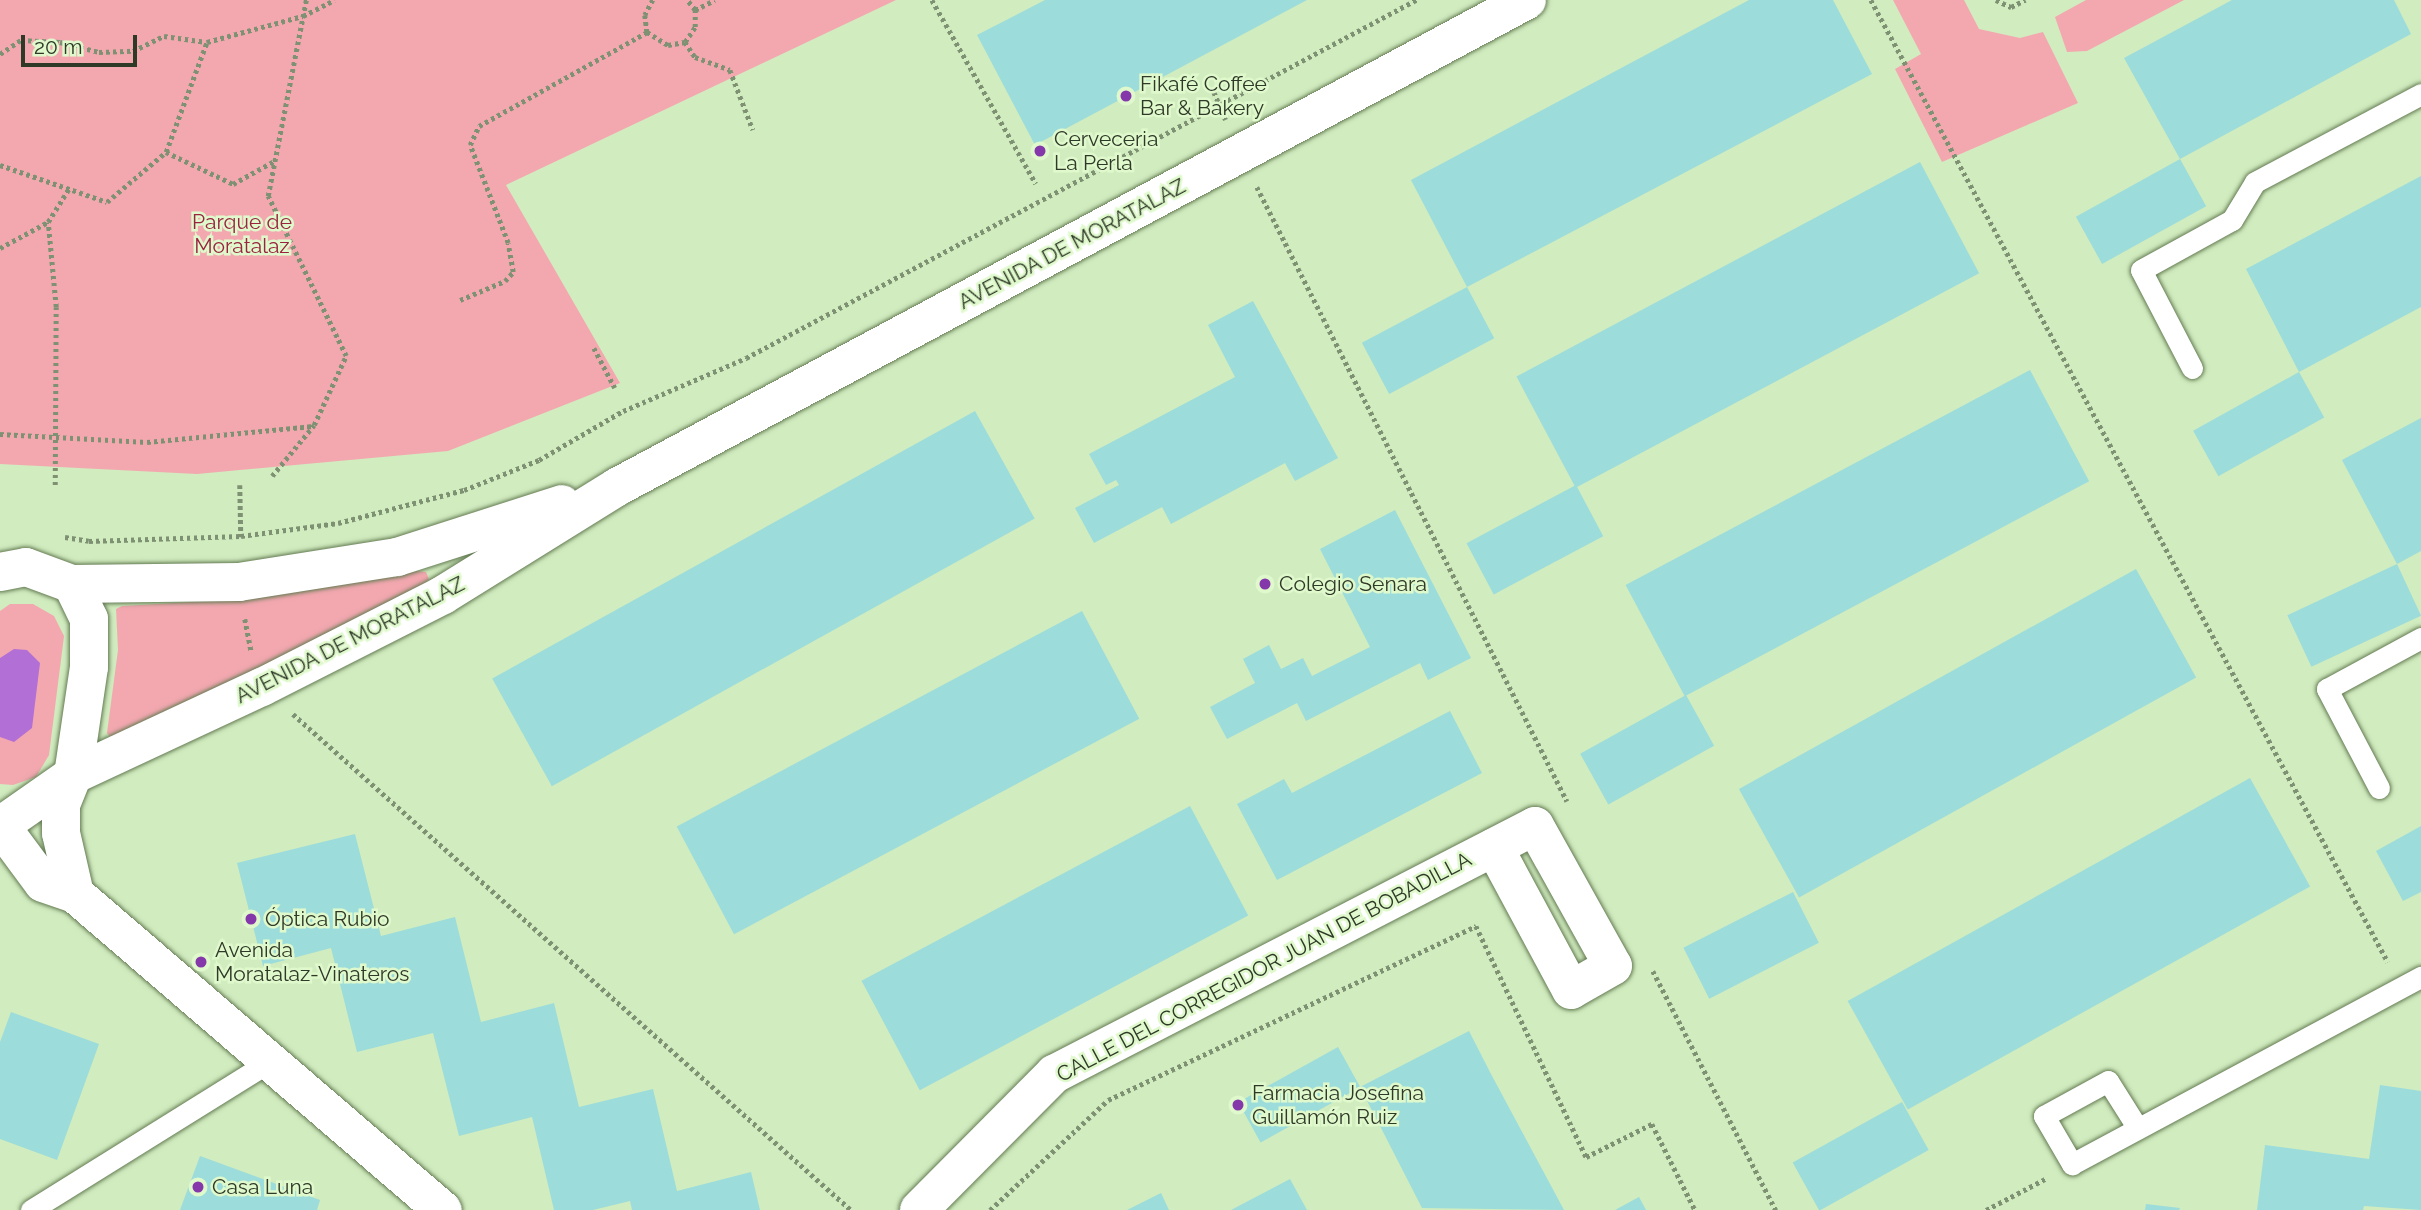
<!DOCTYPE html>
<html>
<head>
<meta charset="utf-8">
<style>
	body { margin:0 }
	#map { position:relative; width:2421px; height:1210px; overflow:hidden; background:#d1ecbf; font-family:Raleway,sans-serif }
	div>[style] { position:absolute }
	.green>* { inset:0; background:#f3a8b0 }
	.water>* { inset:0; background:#b26fd6 }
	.building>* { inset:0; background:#9cdcda; transform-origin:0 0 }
	.path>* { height:4.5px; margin-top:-2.25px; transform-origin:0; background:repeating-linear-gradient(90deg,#7f9173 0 3.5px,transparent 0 7px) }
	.roads { filter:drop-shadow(0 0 2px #647b53) drop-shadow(0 0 2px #647b53) }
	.lane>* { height:21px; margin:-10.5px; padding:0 10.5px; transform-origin:10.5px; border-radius:10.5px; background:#fff }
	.street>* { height:38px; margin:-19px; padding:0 19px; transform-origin:19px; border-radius:19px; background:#fff }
	.secondary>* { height:38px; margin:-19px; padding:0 19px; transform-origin:19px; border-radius:19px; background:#fff }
	.dots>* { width:19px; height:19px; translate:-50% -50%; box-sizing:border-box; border:4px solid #dff9cc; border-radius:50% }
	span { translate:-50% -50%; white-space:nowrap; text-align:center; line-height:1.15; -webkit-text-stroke:5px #dff9cc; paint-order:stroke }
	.poi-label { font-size:21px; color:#2f3928 }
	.left { translate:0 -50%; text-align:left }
	.park-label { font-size:21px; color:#9a233f }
	.street-label { font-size:21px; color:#2f3928 }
	.scale { position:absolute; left:21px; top:35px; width:116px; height:32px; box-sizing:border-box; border:4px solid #2f3928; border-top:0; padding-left:9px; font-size:21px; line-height:24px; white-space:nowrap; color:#2f3928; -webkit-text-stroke:5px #dff9cc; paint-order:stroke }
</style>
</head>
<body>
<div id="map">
	<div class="green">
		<i style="clip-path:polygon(0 0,896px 0,506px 185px,620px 383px,448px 451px,197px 474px,0 464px)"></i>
		<i style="clip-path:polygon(1893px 0,1964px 0,1979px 29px,2020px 38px,2043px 32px,2078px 103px,1942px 162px,1895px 69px,1921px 54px)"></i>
		<i style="clip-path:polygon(2086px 0,2184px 0,2087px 51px,2067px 52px,2055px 17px)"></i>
		<i style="clip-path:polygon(417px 571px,426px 572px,429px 579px,424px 585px,257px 671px,111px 738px,107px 733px,118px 650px,116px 609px,122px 606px,243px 599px)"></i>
		<i style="clip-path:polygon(10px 604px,33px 604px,54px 616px,64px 636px,49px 755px,36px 777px,13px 785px,0 784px,0 611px)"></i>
	</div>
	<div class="water">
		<i style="clip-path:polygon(14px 649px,27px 650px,40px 663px,32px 728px,14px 742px,0 737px,0 658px)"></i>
	</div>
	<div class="building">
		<i style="clip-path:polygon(1045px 0,1307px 0,1035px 145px,977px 35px)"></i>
		<i style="clip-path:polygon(1749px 0,1833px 0,1872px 74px,1467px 287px,1411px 180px)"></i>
		<i style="clip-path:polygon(2232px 0,2394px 0,2411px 34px,2180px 159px,2124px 58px)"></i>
		<i style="left:2180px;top:159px;width:54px;height:119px;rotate:61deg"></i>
		<i style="left:1920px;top:162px;width:126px;height:457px;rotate:62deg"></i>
		<i style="clip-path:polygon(2421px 176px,2421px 307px,2299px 372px,2246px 269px)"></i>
		<i style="left:1467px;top:287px;width:58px;height:119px;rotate:62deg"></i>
		<i style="clip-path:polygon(1253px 301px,1338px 458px,1295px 481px,1285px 463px,1171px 524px,1162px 507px,1094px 543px,1075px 508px,1119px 485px,1116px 480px,1106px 485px,1089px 454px,1235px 377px,1208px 325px)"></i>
		<i style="left:2030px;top:370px;width:126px;height:458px;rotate:62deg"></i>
		<i style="left:2299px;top:372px;width:52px;height:121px;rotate:61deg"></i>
		<i style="left:975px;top:411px;width:123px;height:552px;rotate:61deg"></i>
		<i style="clip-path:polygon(2421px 418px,2421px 551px,2397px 564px,2342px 460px)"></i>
		<i style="left:1576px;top:485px;width:58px;height:124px;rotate:62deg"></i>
		<i style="clip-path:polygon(1395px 510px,1471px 658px,1428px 680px,1420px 663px,1306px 721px,1297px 703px,1227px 739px,1210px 707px,1255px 683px,1243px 659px,1269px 645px,1281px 669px,1303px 658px,1312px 676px,1370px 647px,1320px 549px)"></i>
		<i style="left:2397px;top:564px;width:57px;height:121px;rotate:65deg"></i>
		<i style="left:2136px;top:569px;width:124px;height:454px;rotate:61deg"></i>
		<i style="left:1082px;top:611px;width:122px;height:459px;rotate:62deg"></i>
		<i style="left:1686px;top:695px;width:58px;height:121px;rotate:61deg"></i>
		<i style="clip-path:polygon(1450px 711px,1482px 773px,1277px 880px,1237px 804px,1284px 779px,1292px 793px)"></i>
		<i style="left:2250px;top:778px;width:124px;height:460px;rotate:61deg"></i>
		<i style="left:1190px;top:806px;width:124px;height:372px;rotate:62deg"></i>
		<i style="clip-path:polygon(2421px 826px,2421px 892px,2403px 901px,2376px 851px)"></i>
		<i style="clip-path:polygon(355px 834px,381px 936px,455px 917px,481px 1022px,554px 1003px,579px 1107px,653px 1089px,677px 1191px,751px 1172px,760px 1210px,632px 1210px,630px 1201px,593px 1210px,554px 1210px,532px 1117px,459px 1136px,433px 1033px,357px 1052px,331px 948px,263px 966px,237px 863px)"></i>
		<i style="left:1793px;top:892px;width:57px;height:123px;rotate:63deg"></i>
		<i style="clip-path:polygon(11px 1012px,99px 1044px,57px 1160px,0 1139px,0 1042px)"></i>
		<i style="clip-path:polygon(1469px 1031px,1491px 1074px,1564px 1210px,1422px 1208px,1360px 1087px)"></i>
		<i style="left:1338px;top:1047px;width:46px;height:114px;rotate:61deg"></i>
		<i style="clip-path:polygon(2380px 1085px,2421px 1091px,2421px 1210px,2364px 1206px,2363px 1210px,2257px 1210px,2265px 1145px,2369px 1159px)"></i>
		<i style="left:1902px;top:1102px;width:55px;height:125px;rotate:61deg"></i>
		<i style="clip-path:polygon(200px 1156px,320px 1200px,317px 1210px,180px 1210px)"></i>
		<i style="clip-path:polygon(1290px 1179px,1307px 1210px,1231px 1210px)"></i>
		<i style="clip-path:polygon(1161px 1193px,1169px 1210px,1127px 1210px)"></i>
		<i style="clip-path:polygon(1639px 1197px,1646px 1210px,1615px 1210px)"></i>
		<i style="clip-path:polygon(2146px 1204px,2180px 1208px,2179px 1210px,2145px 1210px)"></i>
	</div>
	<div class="path">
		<i style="left:653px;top:0;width:17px;rotate:118deg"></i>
		<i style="left:645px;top:15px;width:17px;rotate:83deg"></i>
		<i style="left:647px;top:32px;width:25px;rotate:32deg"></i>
		<i style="left:668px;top:45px;width:17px;rotate:-10deg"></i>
		<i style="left:685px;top:42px;width:18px;rotate:-56deg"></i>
		<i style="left:695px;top:27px;width:17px;rotate:-90deg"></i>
		<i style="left:695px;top:10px;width:13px;rotate:-129deg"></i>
		<i style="left:932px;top:0;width:211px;rotate:60.5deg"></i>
		<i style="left:1871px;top:0;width:1092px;rotate:61.75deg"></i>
		<i style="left:1996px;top:0;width:17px;rotate:25deg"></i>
		<i style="left:2011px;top:7px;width:16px;rotate:-27deg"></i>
		<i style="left:695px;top:10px;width:22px;rotate:-27deg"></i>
		<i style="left:685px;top:42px;width:18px;rotate:56deg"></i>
		<i style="left:695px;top:57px;width:37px;rotate:20deg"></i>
		<i style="left:730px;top:70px;width:64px;rotate:69deg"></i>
		<i style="left:0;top:54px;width:25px;rotate:-34deg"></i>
		<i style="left:21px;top:40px;width:39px;rotate:3deg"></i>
		<i style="left:60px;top:42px;width:40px;rotate:14.4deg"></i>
		<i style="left:99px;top:52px;width:34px;rotate:-2deg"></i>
		<i style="left:133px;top:51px;width:34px;rotate:-26deg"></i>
		<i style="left:164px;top:36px;width:43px;rotate:7.9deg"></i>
		<i style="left:1214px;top:92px;width:30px;rotate:67deg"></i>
		<i style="left:166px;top:152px;width:74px;rotate:25.5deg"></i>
		<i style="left:233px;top:184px;width:49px;rotate:-29.2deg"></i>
		<i style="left:0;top:165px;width:113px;rotate:19.1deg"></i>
		<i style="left:107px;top:202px;width:77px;rotate:-40.3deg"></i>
		<i style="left:166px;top:152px;width:117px;rotate:-69.6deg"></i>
		<i style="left:207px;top:42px;width:99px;rotate:-15.2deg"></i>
		<i style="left:303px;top:16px;width:35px;rotate:-27deg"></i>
		<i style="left:1257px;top:187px;width:688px;rotate:63.21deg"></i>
		<i style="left:0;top:248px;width:55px;rotate:-28.4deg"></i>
		<i style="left:460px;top:300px;width:49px;rotate:-22.9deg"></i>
		<i style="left:505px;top:281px;width:12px;rotate:-48deg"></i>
		<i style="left:513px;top:272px;width:29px;rotate:-100deg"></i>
		<i style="left:508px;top:243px;width:105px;rotate:-111.2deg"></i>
		<i style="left:470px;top:145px;width:21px;rotate:-65deg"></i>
		<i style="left:479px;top:126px;width:193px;rotate:-29.2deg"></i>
		<i style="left:594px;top:348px;width:45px;rotate:62.3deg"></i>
		<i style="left:0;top:434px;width:147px;rotate:3.1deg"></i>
		<i style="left:147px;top:442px;width:167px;rotate:-5.5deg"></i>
		<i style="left:272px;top:476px;width:66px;rotate:-50.5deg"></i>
		<i style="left:314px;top:425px;width:76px;rotate:-65.1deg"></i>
		<i style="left:346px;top:356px;width:178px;rotate:-116deg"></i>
		<i style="left:268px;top:196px;width:200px;rotate:-79deg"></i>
		<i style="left:55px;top:485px;width:178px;rotate:-89.7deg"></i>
		<i style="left:56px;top:307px;width:85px;rotate:-95.4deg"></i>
		<i style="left:48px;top:222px;width:39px;rotate:-58deg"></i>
		<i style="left:240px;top:485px;width:52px;rotate:88.9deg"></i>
		<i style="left:65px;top:537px;width:24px;rotate:9deg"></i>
		<i style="left:89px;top:541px;width:152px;rotate:-1.9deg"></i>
		<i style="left:241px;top:536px;width:98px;rotate:-7.6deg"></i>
		<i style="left:338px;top:523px;width:130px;rotate:-14.7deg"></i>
		<i style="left:464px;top:490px;width:81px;rotate:-21.8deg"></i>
		<i style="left:539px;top:460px;width:97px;rotate:-30.3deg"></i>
		<i style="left:623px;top:411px;width:134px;rotate:-23.3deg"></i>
		<i style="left:746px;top:358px;width:760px;rotate:-28.12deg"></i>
		<i style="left:245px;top:619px;width:33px;rotate:79deg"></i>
		<i style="left:293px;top:714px;width:747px;rotate:41.63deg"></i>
		<i style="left:1653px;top:971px;width:269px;rotate:62.8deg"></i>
		<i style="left:990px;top:1210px;width:161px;rotate:-43deg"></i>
		<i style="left:1108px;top:1100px;width:407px;rotate:-25.3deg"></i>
		<i style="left:1476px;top:926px;width:256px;rotate:64.5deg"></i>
		<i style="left:1586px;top:1157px;width:74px;rotate:-26.6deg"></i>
		<i style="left:1652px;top:1124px;width:96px;rotate:63.4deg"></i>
		<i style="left:1986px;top:1210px;width:69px;rotate:-27.7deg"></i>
	</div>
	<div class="roads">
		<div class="lane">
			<i style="left:2192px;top:368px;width:110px;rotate:-117.5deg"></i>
			<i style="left:2141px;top:270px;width:104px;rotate:-28.8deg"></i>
			<i style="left:2232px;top:220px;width:44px;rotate:-58.8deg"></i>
			<i style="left:2255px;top:182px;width:188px;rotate:-27.9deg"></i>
			<i style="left:2379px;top:788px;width:112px;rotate:-117.7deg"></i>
			<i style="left:2327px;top:689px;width:107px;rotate:-28.5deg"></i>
			<i style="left:2137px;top:1127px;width:54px;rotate:-122.2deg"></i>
			<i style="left:2108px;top:1081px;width:73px;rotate:151.3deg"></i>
			<i style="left:2044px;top:1116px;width:56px;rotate:59.7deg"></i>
			<i style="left:2072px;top:1164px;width:396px;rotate:-28.2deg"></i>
			<i style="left:31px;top:1210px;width:280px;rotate:-31.9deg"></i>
		</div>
		<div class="street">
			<i style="left:919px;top:1210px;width:192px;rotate:-45.2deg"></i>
			<i style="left:1054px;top:1074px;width:541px;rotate:-27.28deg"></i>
			<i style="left:1535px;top:826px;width:160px;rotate:60.9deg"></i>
			<i style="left:1613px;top:966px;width:48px;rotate:150.3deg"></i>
			<i style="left:1571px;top:990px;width:162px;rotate:-118.3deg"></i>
		</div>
		<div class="secondary">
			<i style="left:0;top:572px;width:26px;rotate:-11deg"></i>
			<i style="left:26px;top:567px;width:49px;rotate:20.3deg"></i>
			<i style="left:72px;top:584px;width:167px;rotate:-0.7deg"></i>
			<i style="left:239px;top:582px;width:160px;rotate:-9deg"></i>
			<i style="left:397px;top:557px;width:173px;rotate:-17.8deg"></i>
			<i style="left:72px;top:584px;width:39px;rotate:64deg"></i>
			<i style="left:89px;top:619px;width:48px;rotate:90deg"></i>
			<i style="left:89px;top:667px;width:109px;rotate:98.4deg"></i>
			<i style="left:73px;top:775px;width:32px;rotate:112deg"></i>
			<i style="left:61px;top:805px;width:28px;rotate:90deg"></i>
			<i style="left:61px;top:833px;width:63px;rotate:77.1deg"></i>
			<i style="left:0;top:825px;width:72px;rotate:53.4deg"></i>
			<i style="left:43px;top:883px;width:34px;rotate:19deg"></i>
			<i style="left:75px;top:894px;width:485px;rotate:40.7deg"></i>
			<i style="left:0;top:826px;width:89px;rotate:-34.9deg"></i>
			<i style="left:73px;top:775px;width:208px;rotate:-25deg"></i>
			<i style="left:262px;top:687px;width:203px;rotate:-26.9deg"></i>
			<i style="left:443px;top:595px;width:205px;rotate:-31.8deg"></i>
			<i style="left:617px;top:487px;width:1032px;rotate:-28.15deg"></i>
		</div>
	</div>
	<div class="dots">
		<i style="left:1126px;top:96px;background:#8538aa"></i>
		<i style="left:1040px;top:151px;background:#8538aa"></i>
		<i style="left:1265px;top:584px;background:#8538aa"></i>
		<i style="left:251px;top:919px;background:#8538aa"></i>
		<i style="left:201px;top:962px;background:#8538aa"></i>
		<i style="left:1238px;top:1105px;background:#8538aa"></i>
		<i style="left:198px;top:1187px;background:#8538aa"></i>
	</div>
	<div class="poi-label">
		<span class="left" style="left:1140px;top:96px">Fikafé Coffee<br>Bar &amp; Bakery</span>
		<span class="left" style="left:1054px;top:151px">Cerveceria<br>La Perla</span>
		<span class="left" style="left:1279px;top:584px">Colegio Senara</span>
		<span class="left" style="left:265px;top:919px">Óptica Rubio</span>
		<span class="left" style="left:215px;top:962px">Avenida<br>Moratalaz-Vinateros</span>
		<span class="left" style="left:1252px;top:1105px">Farmacia Josefina<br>Guillamón Ruiz</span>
		<span class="left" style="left:212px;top:1187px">Casa Luna</span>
	</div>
	<div class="park-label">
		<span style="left:242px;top:234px">Parque de<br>Moratalaz</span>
	</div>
	<div class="street-label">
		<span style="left:1072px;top:244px;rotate:-28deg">AVENIDA DE MORATALAZ</span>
		<span style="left:350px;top:640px;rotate:-27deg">AVENIDA DE MORATALAZ</span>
		<span style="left:1264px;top:967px;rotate:-28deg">CALLE DEL CORREGIDOR JUAN DE BOBADILLA</span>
	</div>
	<div class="scale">20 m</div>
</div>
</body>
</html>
